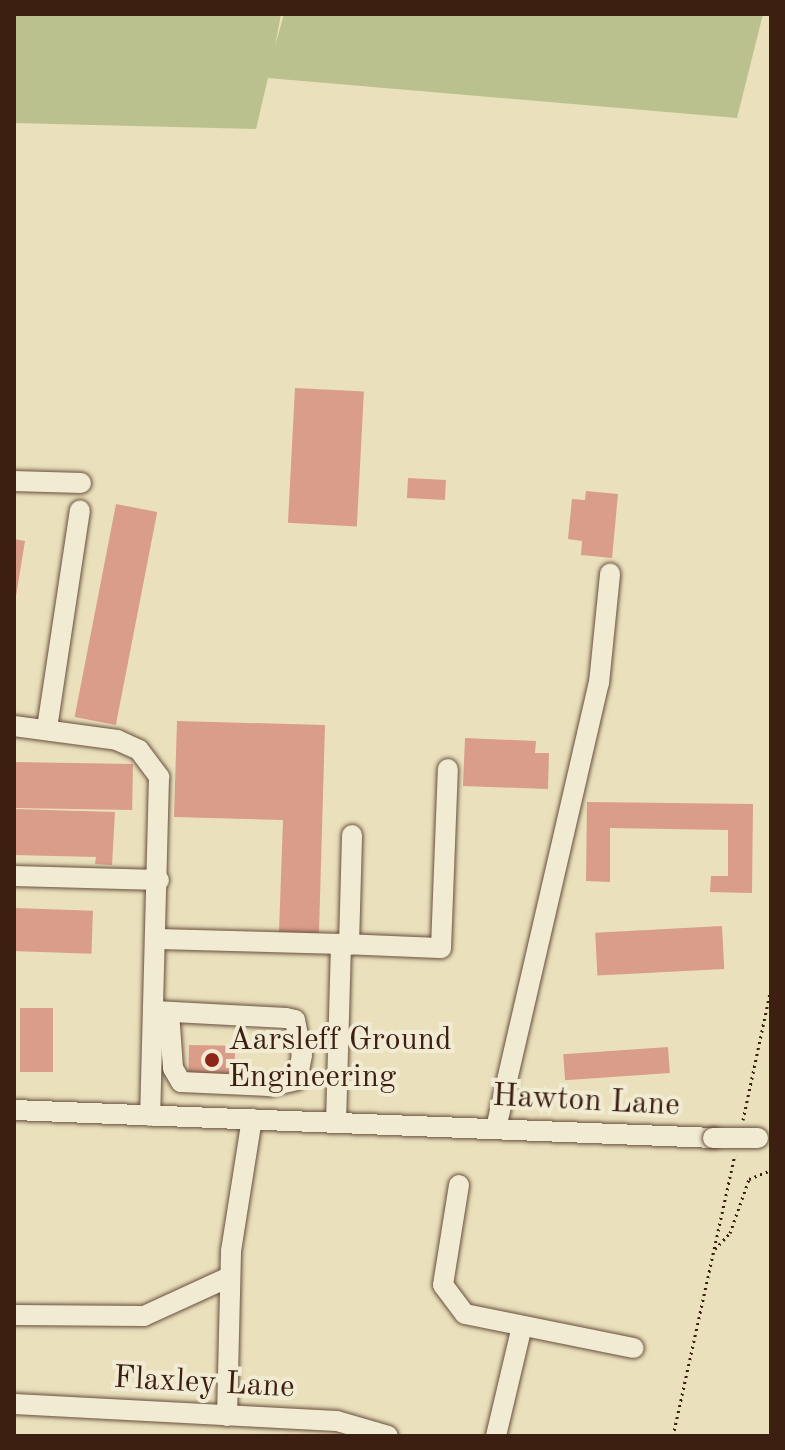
<!DOCTYPE html>
<html>
<head>
<meta charset="utf-8">
<style>
	body { margin:0 }
	#map { position:relative; width:785px; height:1450px; overflow:hidden; background:#eae0bc; font-family:"Old Standard TT",serif }
	div>[style] { position:absolute }
	.green>* { inset:0; background:#bac18e }
	.building>* { inset:0; background:#d99d8a; transform-origin:0 0 }
	.path>* { height:3px; margin-top:-1.5px; transform-origin:0; background:repeating-linear-gradient(90deg,#3c1f11 0 2px,transparent 0 6px) }
	.roads { filter:drop-shadow(0 0 2px #684f3c) drop-shadow(0 0 2px #684f3c) }
	.minor>* { height:20px; margin:-10px; padding:0 10px; transform-origin:10px; border-radius:10px; background:#f1ebd3 }
	.bridges { filter:drop-shadow(0 0 2px #684f3c) drop-shadow(0 0 2px #684f3c) }
	.minor-bridge>* { height:20px; margin:-10px; padding:0 10px; transform-origin:10px; border-radius:10px; background:#f1ebd3 }
	.dots>* { width:22px; height:22px; translate:-50% -50%; box-sizing:border-box; border:4px solid #f1ebd3; border-radius:50% }
	span { translate:-50% -50%; white-space:nowrap; text-align:center; line-height:1.15; -webkit-text-stroke:8px #f1ebd3; paint-order:stroke }
	.poi-label { font-size:32px; color:#3c1f11 }
	.left { translate:0 -50%; text-align:left }
	.street-label { font-size:32px; color:#3c1f11 }
	.frame { position:absolute; inset:0; border:16px solid #3c1f11; pointer-events:none }
</style>
</head>
<body>
<div id="map">
	<div class="green">
		<i style="clip-path:polygon(14px 14px,281px 14px,275px 46px,284px 14px,763px 14px,737px 118px,268px 78px,256px 129px,14px 123px)"></i>
	</div>
	<div class="building">
		<i style="left:295px;top:388px;width:69px;height:135px;rotate:3deg"></i>
		<i style="left:408px;top:478px;width:38px;height:20px;rotate:3deg"></i>
		<i style="clip-path:polygon(586px 491px,618px 494px,612px 558px,581px 555px,582px 541px,568px 539px,572px 499px,585px 500px)"></i>
		<i style="left:116px;top:504px;width:42px;height:217px;rotate:11deg"></i>
		<i style="clip-path:polygon(14px 539px,25px 541px,16px 596px,14px 596px)"></i>
		<i style="clip-path:polygon(177px 721px,325px 725px,319px 933px,279px 932px,283px 820px,174px 817px)"></i>
		<i style="clip-path:polygon(465px 738px,536px 741px,535px 753px,549px 753px,548px 789px,463px 786px)"></i>
		<i style="left:14px;top:762px;width:119px;height:46px;rotate:1deg"></i>
		<i style="clip-path:polygon(587px 802px,753px 804px,752px 893px,710px 892px,711px 876px,728px 876px,728px 830px,610px 828px,610px 882px,586px 881px)"></i>
		<i style="clip-path:polygon(14px 809px,115px 812px,112px 865px,95px 864px,96px 857px,14px 855px)"></i>
		<i style="left:14px;top:908px;width:79px;height:43px;rotate:2deg"></i>
		<i style="left:722px;top:926px;width:43px;height:127px;rotate:87deg"></i>
		<i style="left:20px;top:1008px;width:33px;height:64px"></i>
		<i style="left:189px;top:1045px;width:46px;height:28px;rotate:1deg"></i>
		<i style="left:668px;top:1047px;width:26px;height:105px;rotate:86deg"></i>
	</div>
	<div class="path">
		<i style="left:743px;top:1120px;width:135px;rotate:-78deg"></i>
		<i style="left:715px;top:1249px;width:22px;rotate:-47deg"></i>
		<i style="left:730px;top:1233px;width:57px;rotate:-70.6deg"></i>
		<i style="left:749px;top:1179px;width:24px;rotate:-22deg"></i>
		<i style="left:673px;top:1436px;width:288px;rotate:-77.6deg"></i>
	</div>
	<div class="roads">
		<div class="minor">
			<i style="left:14px;top:481px;width:67px;rotate:1.7deg"></i>
			<i style="left:14px;top:726px;width:104px;rotate:7.7deg"></i>
			<i style="left:117px;top:740px;width:24px;rotate:24deg"></i>
			<i style="left:139px;top:750px;width:34px;rotate:53deg"></i>
			<i style="left:159px;top:777px;width:339px;rotate:91.5deg"></i>
			<i style="left:47px;top:728px;width:220px;rotate:-81.4deg"></i>
			<i style="left:14px;top:876px;width:145px;rotate:1.6deg"></i>
			<i style="left:159px;top:939px;width:182px;rotate:1.6deg"></i>
			<i style="left:341px;top:944px;width:178px;rotate:91.6deg"></i>
			<i style="left:341px;top:944px;width:100px;rotate:2.3deg"></i>
			<i style="left:441px;top:948px;width:179px;rotate:-87.8deg"></i>
			<i style="left:349px;top:945px;width:110px;rotate:-88.4deg"></i>
			<i style="left:155px;top:1011px;width:131px;rotate:3.1deg"></i>
			<i style="left:286px;top:1018px;width:9px;rotate:13deg"></i>
			<i style="left:295px;top:1020px;width:36px;rotate:79deg"></i>
			<i style="left:302px;top:1055px;width:25px;rotate:101deg"></i>
			<i style="left:297px;top:1080px;width:28px;rotate:167deg"></i>
			<i style="left:270px;top:1086px;width:89px;rotate:-177.4deg"></i>
			<i style="left:181px;top:1082px;width:16px;rotate:-120deg"></i>
			<i style="left:173px;top:1068px;width:56px;rotate:-94.1deg"></i>
			<i style="left:14px;top:1110px;width:700px;rotate:2.29deg"></i>
			<i style="left:496px;top:1128px;width:457px;rotate:-77deg"></i>
			<i style="left:599px;top:683px;width:110px;rotate:-84.2deg"></i>
			<i style="left:459px;top:1185px;width:101px;rotate:99.1deg"></i>
			<i style="left:443px;top:1285px;width:36px;rotate:53deg"></i>
			<i style="left:465px;top:1314px;width:172px;rotate:11.4deg"></i>
			<i style="left:14px;top:1315px;width:130px;rotate:0.4deg"></i>
			<i style="left:144px;top:1316px;width:94px;rotate:-24.6deg"></i>
			<i style="left:14px;top:1404px;width:323px;rotate:3deg"></i>
			<i style="left:337px;top:1421px;width:53px;rotate:16.4deg"></i>
			<i style="left:227px;top:1416px;width:165px;rotate:-88.6deg"></i>
			<i style="left:231px;top:1251px;width:134px;rotate:-81deg"></i>
			<i style="left:496px;top:1436px;width:113px;rotate:-76.7deg"></i>
		</div>
	</div>
	<div class="bridges">
		<div class="minor-bridge">
			<i style="left:713px;top:1138px;width:45px"></i>
		</div>
	</div>
	<div class="dots">
		<i style="left:212px;top:1060px;background:#8f2418"></i>
	</div>
	<div class="poi-label">
		<span class="left" style="left:228px;top:1060px">Aarsleff Ground<br>Engineering</span>
	</div>
	<div class="street-label">
		<span style="left:586px;top:1102px;rotate:3deg">Hawton Lane</span>
		<span style="left:204px;top:1384px;rotate:3deg">Flaxley Lane</span>
	</div>
	<div class="frame"></div>
</div>
</body>
</html>
